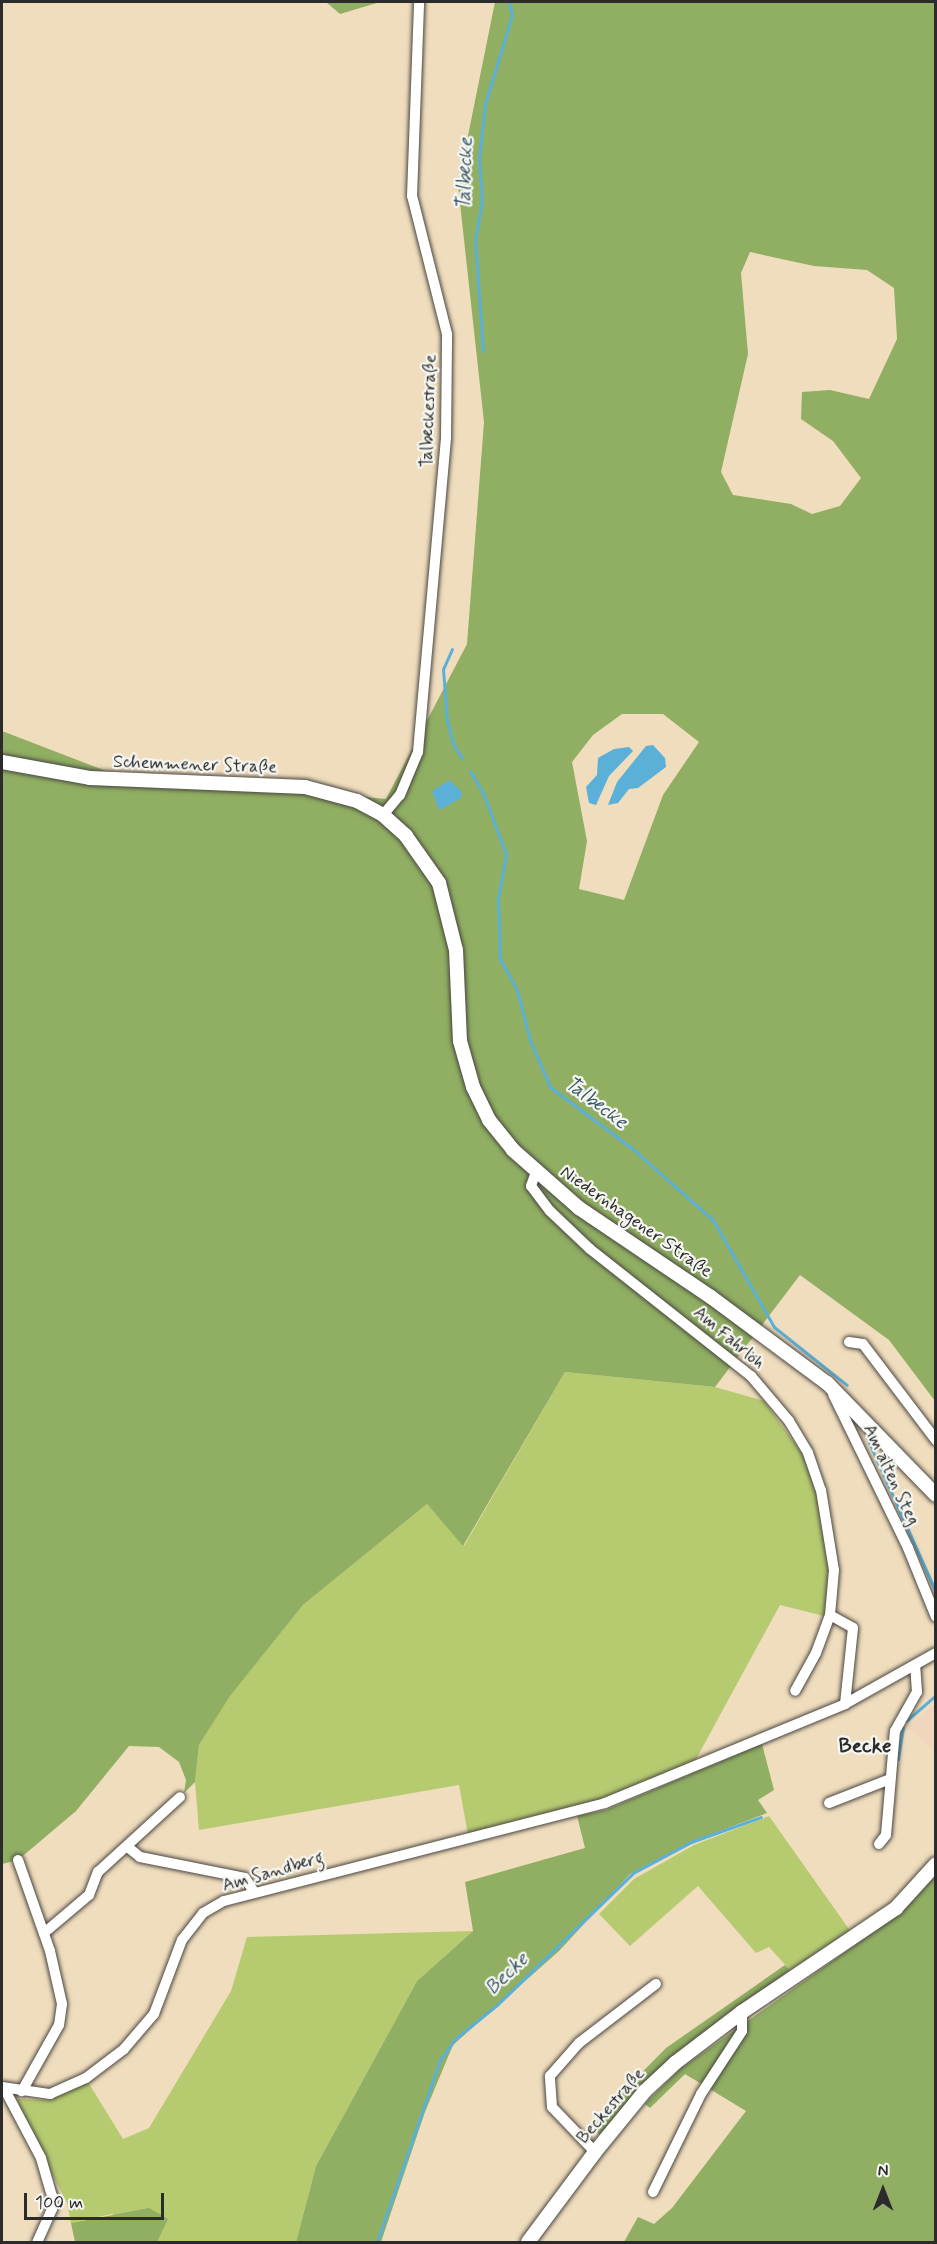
<!DOCTYPE html>
<html>
<head>
<meta charset="utf-8">
<style>
	body { margin:0 }
	#map { position:relative; width:937px; height:2244px; overflow:hidden; background:#f0ddbd; font-family:Mynerve,sans-serif }
	div>[style] { position:absolute }
	.built>* { inset:0; background:#f1d5bd }
	.green>* { inset:0; background:#b6cb70 }
	.forest>* { inset:0; background:#90af62 }
	.water>* { inset:0; background:#5bb0d7 }
	.stream>* { height:3px; margin:-1.5px; padding:0 1.5px; transform-origin:1.5px; border-radius:1.5px; background:#5bb0d7 }
	.roads { filter:drop-shadow(0 0 2px #494641) drop-shadow(0 0 2px #494641) }
	.minor>* { height:10px; margin:-5px; padding:0 5px; transform-origin:5px; border-radius:5px; background:#fff }
	.major>* { height:14px; margin:-7px; padding:0 7px; transform-origin:7px; border-radius:7px; background:#fff }
	span { translate:-50% -50%; white-space:nowrap; text-align:center; line-height:1.15; -webkit-text-stroke:4.5px #f6f6f2; paint-order:stroke }
	.street-label { font-size:18px; color:#2b2b2b }
	.water-label { font-size:20px; color:#3c5a67; font-style:italic }
	.quarter-label { font-size:21px; color:#2b2b2b; font-weight:700 }
	.frame { position:absolute; inset:0; border:3px solid #2b2b2b; pointer-events:none }
	.north { position:absolute; left:853px; top:2160px; width:60px; height:60px; -webkit-text-stroke:4px #f6f6f2; paint-order:stroke; rotate:0deg; font-size:16px; font-weight:700; line-height:24px; text-align:center; color:#2b2b2b }
	.north::after { content:''; display:block; margin:auto; width:21px; height:27px; background:#2b2b2b; clip-path:polygon(50% 0,100% 100%,50% 72%,0 100%) }
	.scale { position:absolute; left:24px; top:2193px; width:140px; height:27px; box-sizing:border-box; border:3px solid #2b2b2b; border-top:0; padding-left:8px; font-size:18px; line-height:21px; white-space:nowrap; color:#2b2b2b; -webkit-text-stroke:4px #f6f6f2; paint-order:stroke }
</style>
</head>
<body>
<div id="map">
	<div class="built">
		<i style="clip-path:polygon(935px 1704px,935px 1752px,908px 1727px)"></i>
	</div>
	<div class="green">
		<i style="clip-path:polygon(565px 1372px,715px 1387px,764px 1401px,814px 1470px,830px 1540px,828px 1617px,780px 1605px,695px 1761px,602px 1799px,468px 1835px,459px 1785px,199px 1830px,195px 1782px,199px 1745px,230px 1695px,303px 1605px,427px 1504px,464px 1546px)"></i>
		<i style="clip-path:polygon(769px 1816px,851px 1932px,790px 1970px,769px 1947px,756px 1953px,698px 1886px,630px 1946px,599px 1914px,634px 1879px,694px 1845px)"></i>
		<i style="clip-path:polygon(473px 1931px,417px 1981px,316px 2166px,296px 2242px,157px 2242px,112px 2214px,71px 2223px,67px 2203px,25px 2122px,17px 2099px,47px 2100px,88px 2082px,123px 2139px,149px 2128px,231px 1991px,247px 1937px)"></i>
	</div>
	<div class="forest">
		<i style="clip-path:polygon(326px 2px,380px 2px,340px 14px)"></i>
		<i style="clip-path:polygon(evenodd,495px 2px,935px 2px,935px 1401px,889px 1340px,800px 1275px,715px 1387px,565px 1372px,463px 1546px,427px 1504px,303px 1605px,230px 1696px,199px 1745px,195px 1782px,184px 1793px,186px 1780px,179px 1762px,159px 1747px,129px 1746px,76px 1811px,18px 1860px,2px 1864px,2px 731px,106px 771px,386px 799px,467px 644px,484px 422px,458px 185px,495px 2px,750px 252px,814px 266px,867px 270px,894px 288px,897px 339px,869px 399px,830px 390px,802px 392px,801px 419px,833px 441px,861px 478px,840px 506px,812px 514px,791px 504px,733px 495px,721px 472px,748px 354px,741px 273px,750px 252px,495px 2px,622px 714px,663px 714px,699px 742px,663px 795px,624px 900px,579px 889px,587px 841px,572px 762px,593px 735px,622px 714px)"></i>
		<i style="clip-path:polygon(762px 1744px,774px 1790px,758px 1800px,767px 1813px,691px 1842px,630px 1874px,559px 1951px,453px 2045px,425px 2112px,381px 2242px,296px 2242px,316px 2166px,417px 1981px,473px 1931px,465px 1882px,585px 1848px,577px 1816px,606px 1810px)"></i>
		<i style="clip-path:polygon(935px 1875px,935px 2242px,624px 2242px,638px 2217px,654px 2224px,672px 2208px,746px 2111px,685px 2074px,650px 2108px,645px 2104px,680px 2069px,899px 1914px)"></i>
		<i style="clip-path:polygon(785px 1965px,790px 1970px,670px 2060px,600px 2135px,589px 2126px,666px 2048px)"></i>
		<i style="clip-path:polygon(149px 2208px,168px 2219px,157px 2242px,75px 2242px,71px 2223px)"></i>
	</div>
	<div class="water">
		<i style="clip-path:polygon(653px 745px,665px 758px,666px 767px,638px 788px,629px 789px,618px 803px,608px 805px,617px 782px,646px 746px)"></i>
		<i style="clip-path:polygon(629px 747px,633px 751px,609px 776px,596px 805px,589px 803px,586px 787px,597px 775px,598px 758px,614px 749px)"></i>
		<i style="clip-path:polygon(449px 780px,462px 792px,461px 798px,439px 810px,432px 791px)"></i>
	</div>
	<div class="stream">
		<i style="left:483px;top:351px;width:111px;rotate:-94.1deg"></i>
		<i style="left:475px;top:240px;width:40px;rotate:-80deg"></i>
		<i style="left:482px;top:201px;width:42px;rotate:-94.1deg"></i>
		<i style="left:479px;top:159px;width:55px;rotate:-83.8deg"></i>
		<i style="left:485px;top:104px;width:93px;rotate:-73.1deg"></i>
		<i style="left:512px;top:15px;width:13px;rotate:-103deg"></i>
		<i style="left:452px;top:649px;width:22px;rotate:114deg"></i>
		<i style="left:443px;top:669px;width:52px;rotate:85.6deg"></i>
		<i style="left:447px;top:721px;width:24px;rotate:75deg"></i>
		<i style="left:453px;top:744px;width:17px;rotate:57deg"></i>
		<i style="left:470px;top:771px;width:26px;rotate:59deg"></i>
		<i style="left:483px;top:793px;width:65px;rotate:69.3deg"></i>
		<i style="left:506px;top:854px;width:46px;rotate:100.1deg"></i>
		<i style="left:498px;top:899px;width:60px;rotate:88.1deg"></i>
		<i style="left:500px;top:959px;width:35px;rotate:61deg"></i>
		<i style="left:517px;top:990px;width:52px;rotate:75.4deg"></i>
		<i style="left:530px;top:1040px;width:51px;rotate:66.9deg"></i>
		<i style="left:550px;top:1087px;width:104px;rotate:36.8deg"></i>
		<i style="left:633px;top:1149px;width:107px;rotate:41.6deg"></i>
		<i style="left:713px;top:1220px;width:123px;rotate:60.3deg"></i>
		<i style="left:774px;top:1327px;width:93px;rotate:38.5deg"></i>
		<i style="left:867px;top:1438px;width:169px;rotate:65.9deg"></i>
		<i style="left:906px;top:1721px;width:40px;rotate:-41deg"></i>
		<i style="left:898px;top:1759px;width:32px;rotate:-81deg"></i>
		<i style="left:377px;top:2242px;width:193px;rotate:-70.9deg"></i>
		<i style="left:440px;top:2060px;width:26px;rotate:-54deg"></i>
		<i style="left:455px;top:2039px;width:55px;rotate:-39.1deg"></i>
		<i style="left:498px;top:2004px;width:188px;rotate:-44.1deg"></i>
		<i style="left:633px;top:1873px;width:66px;rotate:-28.1deg"></i>
		<i style="left:691px;top:1842px;width:74px;rotate:-19.7deg"></i>
	</div>
	<div class="roads">
		<div class="minor">
			<i style="left:383px;top:815px;width:26px;rotate:-50deg"></i>
			<i style="left:400px;top:795px;width:47px;rotate:-67.3deg"></i>
			<i style="left:418px;top:752px;width:315px;rotate:-84.9deg"></i>
			<i style="left:446px;top:438px;width:104px;rotate:-89.4deg"></i>
			<i style="left:447px;top:334px;width:142px;rotate:-104.2deg"></i>
			<i style="left:412px;top:196px;width:194px;rotate:-87.9deg"></i>
			<i style="left:536px;top:1172px;width:15px;rotate:110deg"></i>
			<i style="left:531px;top:1186px;width:31px;rotate:53deg"></i>
			<i style="left:550px;top:1211px;width:55px;rotate:43.5deg"></i>
			<i style="left:590px;top:1249px;width:205px;rotate:38.3deg"></i>
			<i style="left:751px;top:1376px;width:59px;rotate:49.8deg"></i>
			<i style="left:789px;top:1421px;width:37px;rotate:59deg"></i>
			<i style="left:808px;top:1453px;width:39px;rotate:71deg"></i>
			<i style="left:821px;top:1490px;width:81px;rotate:80.8deg"></i>
			<i style="left:834px;top:1570px;width:45px;rotate:95.1deg"></i>
			<i style="left:830px;top:1615px;width:40px;rotate:110.2deg"></i>
			<i style="left:816px;top:1653px;width:43px;rotate:118.9deg"></i>
			<i style="left:849px;top:1342px;width:14px;rotate:8deg"></i>
			<i style="left:863px;top:1344px;width:121px;rotate:52.8deg"></i>
			<i style="left:833px;top:1394px;width:171px;rotate:64deg"></i>
			<i style="left:908px;top:1548px;width:74px;rotate:67.9deg"></i>
			<i style="left:830px;top:1615px;width:26px;rotate:29deg"></i>
			<i style="left:853px;top:1628px;width:76px;rotate:96deg"></i>
			<i style="left:829px;top:1803px;width:66px;rotate:-21.5deg"></i>
			<i style="left:879px;top:1844px;width:11px;rotate:-52deg"></i>
			<i style="left:886px;top:1835px;width:104px;rotate:-85.1deg"></i>
			<i style="left:895px;top:1731px;width:45px;rotate:-60.6deg"></i>
			<i style="left:917px;top:1692px;width:27px;rotate:-94deg"></i>
			<i style="left:129px;top:1848px;width:14px;rotate:39deg"></i>
			<i style="left:140px;top:1857px;width:107px;rotate:11.3deg"></i>
			<i style="left:245px;top:1878px;width:17px;rotate:57deg"></i>
			<i style="left:18px;top:1860px;width:96px;rotate:70.6deg"></i>
			<i style="left:50px;top:1951px;width:54px;rotate:77.2deg"></i>
			<i style="left:62px;top:2004px;width:21px;rotate:98deg"></i>
			<i style="left:59px;top:2025px;width:76px;rotate:119.3deg"></i>
			<i style="left:44px;top:1933px;width:59px;rotate:-40.2deg"></i>
			<i style="left:89px;top:1895px;width:25px;rotate:-69deg"></i>
			<i style="left:98px;top:1872px;width:111px;rotate:-42.4deg"></i>
			<i style="left:2px;top:2087px;width:49px;rotate:8.3deg"></i>
			<i style="left:50px;top:2094px;width:39px;rotate:-24deg"></i>
			<i style="left:86px;top:2078px;width:48px;rotate:-37.3deg"></i>
			<i style="left:124px;top:2049px;width:46px;rotate:-49.4deg"></i>
			<i style="left:154px;top:2014px;width:79px;rotate:-69.3deg"></i>
			<i style="left:182px;top:1940px;width:34px;rotate:-52deg"></i>
			<i style="left:203px;top:1913px;width:24px;rotate:-30deg"></i>
			<i style="left:224px;top:1901px;width:393px;rotate:-14.4deg"></i>
			<i style="left:605px;top:1803px;width:260px;rotate:-22.4deg"></i>
			<i style="left:845px;top:1704px;width:104px;rotate:-29.3deg"></i>
			<i style="left:4px;top:2088px;width:79px;rotate:62.1deg"></i>
			<i style="left:41px;top:2158px;width:40px;rotate:74deg"></i>
			<i style="left:52px;top:2196px;width:13px;rotate:90deg"></i>
			<i style="left:52px;top:2209px;width:36px;rotate:114deg"></i>
			<i style="left:595px;top:2152px;width:62px;rotate:-133.7deg"></i>
			<i style="left:552px;top:2107px;width:31px;rotate:-94deg"></i>
			<i style="left:550px;top:2076px;width:44px;rotate:-48.7deg"></i>
			<i style="left:579px;top:2043px;width:97px;rotate:-37.5deg"></i>
			<i style="left:653px;top:2192px;width:109px;rotate:-63.9deg"></i>
			<i style="left:701px;top:2094px;width:75px;rotate:-56.9deg"></i>
			<i style="left:742px;top:2031px;width:19px;rotate:-90deg"></i>
		</div>
		<div class="major">
			<i style="left:2px;top:762px;width:89px;rotate:10.3deg"></i>
			<i style="left:90px;top:778px;width:215px;rotate:2.4deg"></i>
			<i style="left:305px;top:787px;width:54px;rotate:15.1deg"></i>
			<i style="left:357px;top:801px;width:30px;rotate:28deg"></i>
			<i style="left:383px;top:815px;width:31px;rotate:42deg"></i>
			<i style="left:406px;top:836px;width:57px;rotate:54.9deg"></i>
			<i style="left:439px;top:883px;width:69px;rotate:75.8deg"></i>
			<i style="left:456px;top:950px;width:91px;rotate:87.5deg"></i>
			<i style="left:460px;top:1041px;width:48px;rotate:74.2deg"></i>
			<i style="left:473px;top:1087px;width:37px;rotate:64deg"></i>
			<i style="left:489px;top:1120px;width:38px;rotate:51deg"></i>
			<i style="left:513px;top:1150px;width:88px;rotate:41.3deg"></i>
			<i style="left:579px;top:1208px;width:159px;rotate:34deg"></i>
			<i style="left:711px;top:1297px;width:144px;rotate:36.6deg"></i>
			<i style="left:827px;top:1383px;width:156px;rotate:45.8deg"></i>
			<i style="left:528px;top:2242px;width:112px;rotate:-53.3deg"></i>
			<i style="left:595px;top:2152px;width:79px;rotate:-50.7deg"></i>
			<i style="left:645px;top:2091px;width:41px;rotate:-43deg"></i>
			<i style="left:675px;top:2063px;width:84px;rotate:-37.3deg"></i>
			<i style="left:742px;top:2012px;width:186px;rotate:-34deg"></i>
			<i style="left:896px;top:1908px;width:59px;rotate:-47.7deg"></i>
		</div>
	</div>
	<div class="street-label">
		<span style="left:429px;top:411px;rotate:-88deg">Talbeckestraße</span>
		<span style="left:195px;top:765px;rotate:2deg">Schemmener Straße</span>
		<span style="left:636px;top:1222px;rotate:35deg">Niedernhagener Straße</span>
		<span style="left:729px;top:1338px;rotate:40deg">Am Fahrlöh</span>
		<span style="left:891px;top:1475px;rotate:65deg">Am alten Steg</span>
		<span style="left:273px;top:1872px;rotate:-16deg">Am Sandberg</span>
		<span style="left:611px;top:2106px;rotate:-49deg">Beckestraße</span>
	</div>
	<div class="water-label">
		<span style="left:465px;top:174px;rotate:-88deg">Talbecke</span>
		<span style="left:596px;top:1103px;rotate:37deg">Talbecke</span>
		<span style="left:507px;top:1974px;rotate:-44deg">Becke</span>
	</div>
	<div class="quarter-label">
		<span style="left:865px;top:1746px">Becke</span>
	</div>
	<div class="frame"></div>
	<div class="north">N</div>
	<div class="scale">100 m</div>
</div>
</body>
</html>
